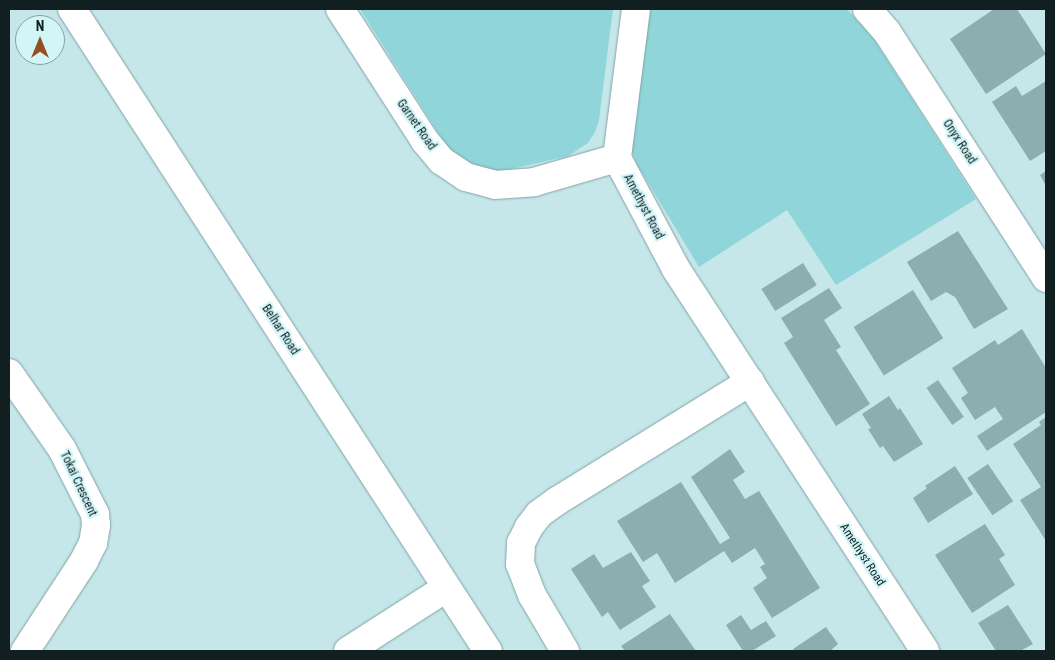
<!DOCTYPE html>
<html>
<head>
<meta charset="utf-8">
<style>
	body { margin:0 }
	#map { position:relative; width:1055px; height:660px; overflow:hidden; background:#c5e7ea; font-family:"Roboto Condensed",sans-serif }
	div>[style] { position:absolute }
	.green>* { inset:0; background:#8fd5da }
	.building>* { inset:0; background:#8daeb0; transform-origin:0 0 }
	.roads { filter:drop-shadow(0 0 1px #82a3a6) drop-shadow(0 0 1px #82a3a6) }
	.street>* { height:28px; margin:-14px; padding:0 14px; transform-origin:14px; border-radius:14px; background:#fff }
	span { translate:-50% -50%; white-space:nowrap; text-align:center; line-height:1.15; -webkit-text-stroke:4.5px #d2f5f7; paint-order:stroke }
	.street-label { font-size:12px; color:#121f20 }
	.frame { position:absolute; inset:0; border:10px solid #121f20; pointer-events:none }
	.north { position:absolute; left:15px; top:15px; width:50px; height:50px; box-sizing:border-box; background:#d2f5f7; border:1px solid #859fa1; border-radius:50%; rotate:0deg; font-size:14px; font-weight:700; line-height:20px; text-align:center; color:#121f20 }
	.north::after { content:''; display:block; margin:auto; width:18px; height:22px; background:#934f21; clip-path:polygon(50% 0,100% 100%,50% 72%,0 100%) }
</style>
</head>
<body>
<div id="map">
	<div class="green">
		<i style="clip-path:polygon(360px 9px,613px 9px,599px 120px,595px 132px,588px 143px,568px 156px,494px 173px,481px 171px,449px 150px)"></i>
		<i style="clip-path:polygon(645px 9px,847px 9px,873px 38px,976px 199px,836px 285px,787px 210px,699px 267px,638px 166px,632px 152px,630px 138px)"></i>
	</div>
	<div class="building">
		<i style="clip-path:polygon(994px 9px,1017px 9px,1046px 54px,986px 94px,950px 39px)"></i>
		<i style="clip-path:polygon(1046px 81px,1046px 151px,1030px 161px,992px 102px,1016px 86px,1022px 96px)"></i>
		<i style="clip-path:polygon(1046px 171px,1046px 186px,1040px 175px)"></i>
		<i style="clip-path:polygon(958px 231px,1008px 309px,974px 329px,955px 297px,946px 292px,931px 301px,907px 262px)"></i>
		<i style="left:803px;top:263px;width:26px;height:49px;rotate:58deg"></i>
		<i style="clip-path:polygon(829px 288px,842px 308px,824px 320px,841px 347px,836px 350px,870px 404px,836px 426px,784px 343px,793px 337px,781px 318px)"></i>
		<i style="left:913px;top:290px;width:57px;height:70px;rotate:58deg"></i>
		<i style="clip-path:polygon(1022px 329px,1046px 368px,1046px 412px,987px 451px,977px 436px,1003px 419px,995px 407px,975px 420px,961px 398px,968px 393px,952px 368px,995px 340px,998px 345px)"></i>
		<i style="left:938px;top:380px;width:45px;height:14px;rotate:55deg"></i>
		<i style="clip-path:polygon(889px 396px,898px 410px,900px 408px,923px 444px,894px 462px,883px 446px,880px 448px,868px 429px,871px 428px,862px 414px)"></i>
		<i style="clip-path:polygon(1046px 417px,1046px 541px,1020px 500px,1041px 487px,1013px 444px,1041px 425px,1039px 422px)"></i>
		<i style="clip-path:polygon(730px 449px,745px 472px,733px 480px,745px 499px,759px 491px,820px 588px,772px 618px,753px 588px,767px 578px,760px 567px,765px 564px,755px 548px,732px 563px,724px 551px,675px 583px,657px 553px,643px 562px,617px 521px,681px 482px,720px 544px,730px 538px,691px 477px)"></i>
		<i style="left:988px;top:464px;width:45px;height:25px;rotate:56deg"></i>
		<i style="clip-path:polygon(955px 466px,973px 494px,928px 523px,913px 498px,927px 488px,925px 486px)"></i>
		<i style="clip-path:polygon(985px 524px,1005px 555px,999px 559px,1015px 585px,972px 613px,935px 555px)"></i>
		<i style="clip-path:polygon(631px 552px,650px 581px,642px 586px,656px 607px,620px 630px,608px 612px,602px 617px,571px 569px,594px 554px,603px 568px)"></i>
		<i style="clip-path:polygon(1008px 605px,1033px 644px,1020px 651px,996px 651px,978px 623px)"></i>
		<i style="clip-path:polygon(670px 614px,696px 651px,625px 651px,621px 646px)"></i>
		<i style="clip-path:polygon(741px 615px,751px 630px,766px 621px,776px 636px,752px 651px,743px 651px,726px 625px)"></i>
		<i style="clip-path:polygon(826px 627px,838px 644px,830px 651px,794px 651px,793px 649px)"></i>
	</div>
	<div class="roads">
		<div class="street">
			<i style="left:72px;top:9px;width:765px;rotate:57.06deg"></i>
			<i style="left:340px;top:9px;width:157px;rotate:57.2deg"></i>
			<i style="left:425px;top:141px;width:26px;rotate:50deg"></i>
			<i style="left:442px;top:161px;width:29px;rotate:34deg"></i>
			<i style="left:466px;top:177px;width:30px;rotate:15deg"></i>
			<i style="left:495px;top:185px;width:39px;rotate:-4deg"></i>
			<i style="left:534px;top:182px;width:86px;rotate:-16.1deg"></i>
			<i style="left:636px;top:9px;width:150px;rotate:97.3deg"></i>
			<i style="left:617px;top:158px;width:126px;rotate:62deg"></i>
			<i style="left:676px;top:269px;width:456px;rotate:56.9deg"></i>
			<i style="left:867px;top:9px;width:30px;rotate:49deg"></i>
			<i style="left:887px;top:32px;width:293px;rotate:57.1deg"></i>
			<i style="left:9px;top:373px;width:93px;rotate:55.1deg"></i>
			<i style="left:62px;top:449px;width:73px;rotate:63.1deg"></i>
			<i style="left:95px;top:514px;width:11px;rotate:85deg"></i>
			<i style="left:96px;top:525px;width:18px;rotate:99deg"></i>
			<i style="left:93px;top:543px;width:20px;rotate:117deg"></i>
			<i style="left:84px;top:561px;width:108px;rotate:123.2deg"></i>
			<i style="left:348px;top:651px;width:117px;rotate:-32.7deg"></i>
			<i style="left:565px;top:651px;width:65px;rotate:-120.5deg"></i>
			<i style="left:532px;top:595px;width:33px;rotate:-111deg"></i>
			<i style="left:520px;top:564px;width:21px;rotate:-87deg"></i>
			<i style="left:521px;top:543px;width:18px;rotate:-63deg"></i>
			<i style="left:529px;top:527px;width:16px;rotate:-52deg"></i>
			<i style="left:539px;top:514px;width:22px;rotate:-36deg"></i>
			<i style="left:557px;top:501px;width:227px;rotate:-31.7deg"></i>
		</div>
	</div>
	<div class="street-label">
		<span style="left:416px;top:125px;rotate:55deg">Garnet Road</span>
		<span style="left:959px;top:142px;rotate:57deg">Onyx Road</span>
		<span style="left:643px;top:207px;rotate:62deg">Amethyst Road</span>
		<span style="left:280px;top:330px;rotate:57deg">Belhar Road</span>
		<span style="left:78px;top:484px;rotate:65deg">Tokai Crescent</span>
		<span style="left:862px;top:555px;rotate:57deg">Amethyst Road</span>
	</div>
	<div class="frame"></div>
	<div class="north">N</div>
</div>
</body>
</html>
